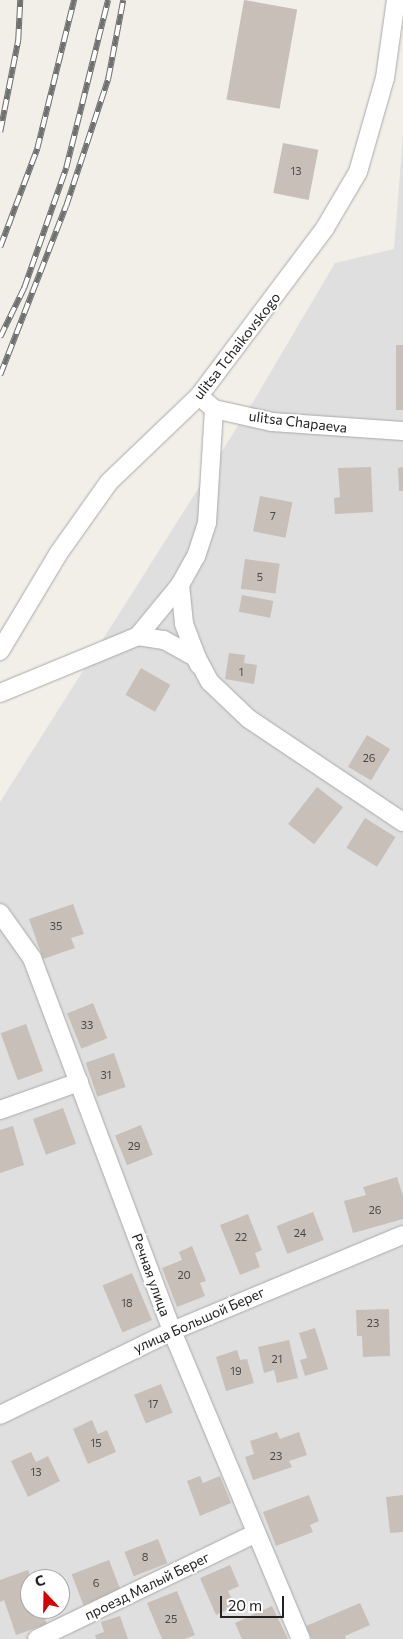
<!DOCTYPE html>
<html>
<head>
<meta charset="utf-8">
<style>
	body { margin:0 }
	#map { position:relative; width:403px; height:1639px; overflow:hidden; background:#f2efe9; font-family:Commissioner,sans-serif }
	div>[style] { position:absolute }
	.residential>* { inset:0; background:#e0dfdf }
	.building>* { inset:0; background:#c7bfb8; transform-origin:0 0 }
	.roads { filter:drop-shadow(0 0 1px #a9a9a9) drop-shadow(0 0 1px #a9a9a9) }
	.street>* { height:18px; margin:-9px; padding:0 9px; transform-origin:9px; border-radius:9px; background:#fff }
	.rail>* { height:5.5px; margin-top:-2.75px; transform-origin:0; background:repeating-linear-gradient(90deg,#fff 0 11px,#707070 0 22px); box-sizing:border-box; border-block:1px solid #707070 }
	span { translate:-50% -50%; white-space:nowrap; text-align:center; line-height:1.15; -webkit-text-stroke:4px #fff; paint-order:stroke }
	.number-label { font-size:11px; color:#4b4948 }
	.number-label span { -webkit-text-stroke-width:0 }
	.street-label { font-size:14px; color:#222 }
	.north { position:absolute; left:20px; top:1569px; width:50px; height:50px; box-sizing:border-box; background:#fff; border:1px solid #a7a7a7; border-radius:50%; rotate:339deg; font-size:14px; font-weight:700; line-height:20px; text-align:center; color:#222 }
	.north::after { content:''; display:block; margin:auto; width:18px; height:22px; background:#d40000; clip-path:polygon(50% 0,100% 100%,50% 72%,0 100%) }
	.scale { position:absolute; left:220px; top:1596px; width:64px; height:22px; box-sizing:border-box; border:2px solid #222; border-top:0; padding-left:6px; font-size:15px; line-height:18px; white-space:nowrap; color:#222; -webkit-text-stroke:4px #fff; paint-order:stroke }
</style>
</head>
<body>
<div id="map">
	<div class="residential">
		<i style="clip-path:polygon(evenodd,403px 135px,403px 1639px,0 1639px,0 802px,253px 402px,335px 263px,394px 249px,403px 135px,30px 1579px,60px 1579px,60px 1609px,30px 1609px,30px 1579px)"></i>
	</div>
	<div class="building">
		<i style="left:244px;top:0;width:54px;height:101px;rotate:10deg"></i>
		<i style="left:283px;top:143px;width:36px;height:51px;rotate:11deg"></i>
		<i style="left:396px;top:345px;width:7px;height:65px"></i>
		<i style="clip-path:polygon(371px 467px,373px 512px,335px 514px,334px 498px,340px 497px,338px 468px)"></i>
		<i style="clip-path:polygon(403px 467px,403px 491px,399px 491px,398px 468px)"></i>
		<i style="left:260px;top:496px;width:33px;height:36px;rotate:11deg"></i>
		<i style="left:245px;top:559px;width:35px;height:30px;rotate:8deg"></i>
		<i style="left:242px;top:595px;width:32px;height:17px;rotate:11deg"></i>
		<i style="clip-path:polygon(229px 653px,245px 655px,244px 663px,257px 665px,254px 684px,225px 679px)"></i>
		<i style="left:141px;top:668px;width:34px;height:31px;rotate:30deg"></i>
		<i style="left:367px;top:735px;width:27px;height:37px;rotate:31deg"></i>
		<i style="left:317px;top:787px;width:33px;height:47px;rotate:38deg"></i>
		<i style="left:365px;top:818px;width:36px;height:35px;rotate:32deg"></i>
		<i style="clip-path:polygon(73px 904px,84px 934px,71px 938px,75px 948px,43px 959px,29px 919px)"></i>
		<i style="left:93px;top:1003px;width:38px;height:28px;rotate:68deg"></i>
		<i style="left:26px;top:1024px;width:50px;height:27px;rotate:70deg"></i>
		<i style="left:114px;top:1053px;width:36px;height:30px;rotate:71deg"></i>
		<i style="left:63px;top:1108px;width:38px;height:32px;rotate:70deg"></i>
		<i style="left:141px;top:1125px;width:32px;height:28px;rotate:68deg"></i>
		<i style="clip-path:polygon(13px 1126px,24px 1165px,0 1173px,0 1130px)"></i>
		<i style="clip-path:polygon(397px 1177px,403px 1196px,403px 1219px,353px 1233px,344px 1201px,366px 1195px,363px 1187px)"></i>
		<i style="left:313px;top:1212px;width:30px;height:39px;rotate:69deg"></i>
		<i style="clip-path:polygon(248px 1214px,262px 1250px,255px 1253px,260px 1267px,240px 1275px,220px 1225px)"></i>
		<i style="clip-path:polygon(192px 1246px,206px 1281px,200px 1283px,205px 1296px,177px 1307px,162px 1268px,182px 1260px,179px 1252px)"></i>
		<i style="left:132px;top:1273px;width:51px;height:32px;rotate:67deg"></i>
		<i style="clip-path:polygon(389px 1309px,390px 1356px,363px 1357px,362px 1336px,357px 1336px,356px 1310px)"></i>
		<i style="clip-path:polygon(315px 1328px,328px 1369px,305px 1376px,300px 1360px,307px 1358px,299px 1333px)"></i>
		<i style="clip-path:polygon(289px 1340px,298px 1378px,277px 1383px,274px 1370px,264px 1373px,258px 1347px)"></i>
		<i style="clip-path:polygon(237px 1350px,240px 1360px,247px 1359px,254px 1383px,226px 1391px,216px 1357px)"></i>
		<i style="left:161px;top:1384px;width:31px;height:29px;rotate:68deg"></i>
		<i style="clip-path:polygon(92px 1420px,98px 1434px,107px 1430px,116px 1452px,88px 1464px,73px 1429px)"></i>
		<i style="clip-path:polygon(277px 1432px,280px 1439px,299px 1432px,307px 1455px,289px 1461px,292px 1467px,253px 1480px,245px 1457px,254px 1454px,250px 1441px)"></i>
		<i style="clip-path:polygon(31px 1452px,36px 1462px,48px 1456px,60px 1481px,28px 1497px,11px 1461px)"></i>
		<i style="clip-path:polygon(200px 1476px,203px 1483px,220px 1476px,231px 1503px,200px 1516px,187px 1481px)"></i>
		<i style="clip-path:polygon(309px 1495px,319px 1521px,310px 1525px,313px 1532px,276px 1546px,263px 1512px)"></i>
		<i style="clip-path:polygon(403px 1495px,403px 1532px,390px 1533px,386px 1497px)"></i>
		<i style="left:158px;top:1539px;width:26px;height:36px;rotate:69deg"></i>
		<i style="left:109px;top:1560px;width:33px;height:40px;rotate:69deg"></i>
		<i style="clip-path:polygon(230px 1565px,239px 1586px,228px 1591px,235px 1606px,216px 1615px,200px 1578px)"></i>
		<i style="clip-path:polygon(28px 1570px,31px 1579px,30px 1609px,41px 1609px,47px 1624px,16px 1635px,4px 1600px,0 1602px,0 1580px)"></i>
		<i style="clip-path:polygon(177px 1591px,195px 1635px,184px 1639px,162px 1639px,147px 1603px)"></i>
		<i style="clip-path:polygon(360px 1603px,370px 1625px,345px 1636px,346px 1639px,312px 1639px,306px 1626px)"></i>
		<i style="clip-path:polygon(272px 1606px,288px 1639px,242px 1639px,235px 1623px)"></i>
		<i style="clip-path:polygon(120px 1616px,128px 1639px,96px 1639px,95px 1635px,104px 1632px,101px 1622px)"></i>
	</div>
	<div class="roads">
		<div class="street">
			<i style="left:206px;top:402px;width:11px;rotate:41deg"></i>
			<i style="left:214px;top:409px;width:59px;rotate:12.6deg"></i>
			<i style="left:272px;top:422px;width:131px;rotate:3.9deg"></i>
			<i style="left:214px;top:409px;width:114px;rotate:93.5deg"></i>
			<i style="left:207px;top:523px;width:35px;rotate:108deg"></i>
			<i style="left:196px;top:556px;width:33px;rotate:119deg"></i>
			<i style="left:180px;top:585px;width:39px;rotate:84deg"></i>
			<i style="left:184px;top:624px;width:36px;rotate:69deg"></i>
			<i style="left:197px;top:658px;width:27px;rotate:62deg"></i>
			<i style="left:210px;top:682px;width:54px;rotate:43.5deg"></i>
			<i style="left:249px;top:719px;width:185px;rotate:33.8deg"></i>
			<i style="left:138px;top:636px;width:66px;rotate:-50.5deg"></i>
			<i style="left:0;top:651px;width:113px;rotate:-59.1deg"></i>
			<i style="left:58px;top:554px;width:88px;rotate:-54.7deg"></i>
			<i style="left:109px;top:482px;width:124px;rotate:-43.7deg"></i>
			<i style="left:199px;top:396px;width:210px;rotate:-53.1deg"></i>
			<i style="left:325px;top:228px;width:65px;rotate:-59.5deg"></i>
			<i style="left:358px;top:172px;width:98px;rotate:-74deg"></i>
			<i style="left:385px;top:78px;width:79px;rotate:-82deg"></i>
			<i style="left:0;top:693px;width:149px;rotate:-22.4deg"></i>
			<i style="left:138px;top:636px;width:26px;rotate:9deg"></i>
			<i style="left:164px;top:640px;width:35px;rotate:29deg"></i>
			<i style="left:195px;top:657px;width:9px;rotate:63deg"></i>
			<i style="left:0;top:913px;width:55px;rotate:54.6deg"></i>
			<i style="left:32px;top:958px;width:398px;rotate:69.4deg"></i>
			<i style="left:172px;top:1331px;width:334px;rotate:67.3deg"></i>
			<i style="left:0;top:1110px;width:84px;rotate:-19.5deg"></i>
			<i style="left:0;top:1415px;width:191px;rotate:-26deg"></i>
			<i style="left:172px;top:1331px;width:250px;rotate:-22.6deg"></i>
			<i style="left:37px;top:1639px;width:243px;rotate:-25.8deg"></i>
		</div>
	</div>
	<div class="rail">
		<i style="left:0;top:132px;width:94px;rotate:-78.9deg"></i>
		<i style="left:18px;top:40px;width:40px;rotate:-87.1deg"></i>
		<i style="left:0;top:247px;width:105px;rotate:-69.3deg"></i>
		<i style="left:37px;top:149px;width:154px;rotate:-76.1deg"></i>
		<i style="left:0;top:337px;width:55px;rotate:-63.9deg"></i>
		<i style="left:24px;top:288px;width:127px;rotate:-70.7deg"></i>
		<i style="left:66px;top:168px;width:173px;rotate:-76deg"></i>
		<i style="left:0;top:375px;width:181px;rotate:-68.7deg"></i>
		<i style="left:66px;top:206px;width:134px;rotate:-71.7deg"></i>
		<i style="left:108px;top:79px;width:80px;rotate:-79.2deg"></i>
	</div>
	<div class="number-label">
		<span style="left:296px;top:171px">13</span>
		<span style="left:273px;top:516px">7</span>
		<span style="left:260px;top:577px">5</span>
		<span style="left:241px;top:672px">1</span>
		<span style="left:369px;top:758px">26</span>
		<span style="left:56px;top:926px">35</span>
		<span style="left:87px;top:1025px">33</span>
		<span style="left:106px;top:1075px">31</span>
		<span style="left:134px;top:1146px">29</span>
		<span style="left:375px;top:1210px">26</span>
		<span style="left:300px;top:1233px">24</span>
		<span style="left:241px;top:1237px">22</span>
		<span style="left:184px;top:1275px">20</span>
		<span style="left:127px;top:1303px">18</span>
		<span style="left:373px;top:1323px">23</span>
		<span style="left:277px;top:1359px">21</span>
		<span style="left:236px;top:1371px">19</span>
		<span style="left:153px;top:1404px">17</span>
		<span style="left:96px;top:1443px">15</span>
		<span style="left:276px;top:1456px">23</span>
		<span style="left:36px;top:1472px">13</span>
		<span style="left:145px;top:1557px">8</span>
		<span style="left:96px;top:1583px">6</span>
		<span style="left:171px;top:1619px">25</span>
	</div>
	<div class="street-label">
		<span style="left:237px;top:346px;rotate:-52deg">ulitsa Tchaikovskogo</span>
		<span style="left:298px;top:422px;rotate:7deg">ulitsa Chapaeva</span>
		<span style="left:151px;top:1275px;rotate:70deg">Речная улица</span>
		<span style="left:199px;top:1320px;rotate:-24deg">улица Большой Берег</span>
		<span style="left:147px;top:1586px;rotate:-26deg">проезд Малый Берег</span>
	</div>
	<div class="north">С</div>
	<div class="scale">20 m</div>
</div>
</body>
</html>
